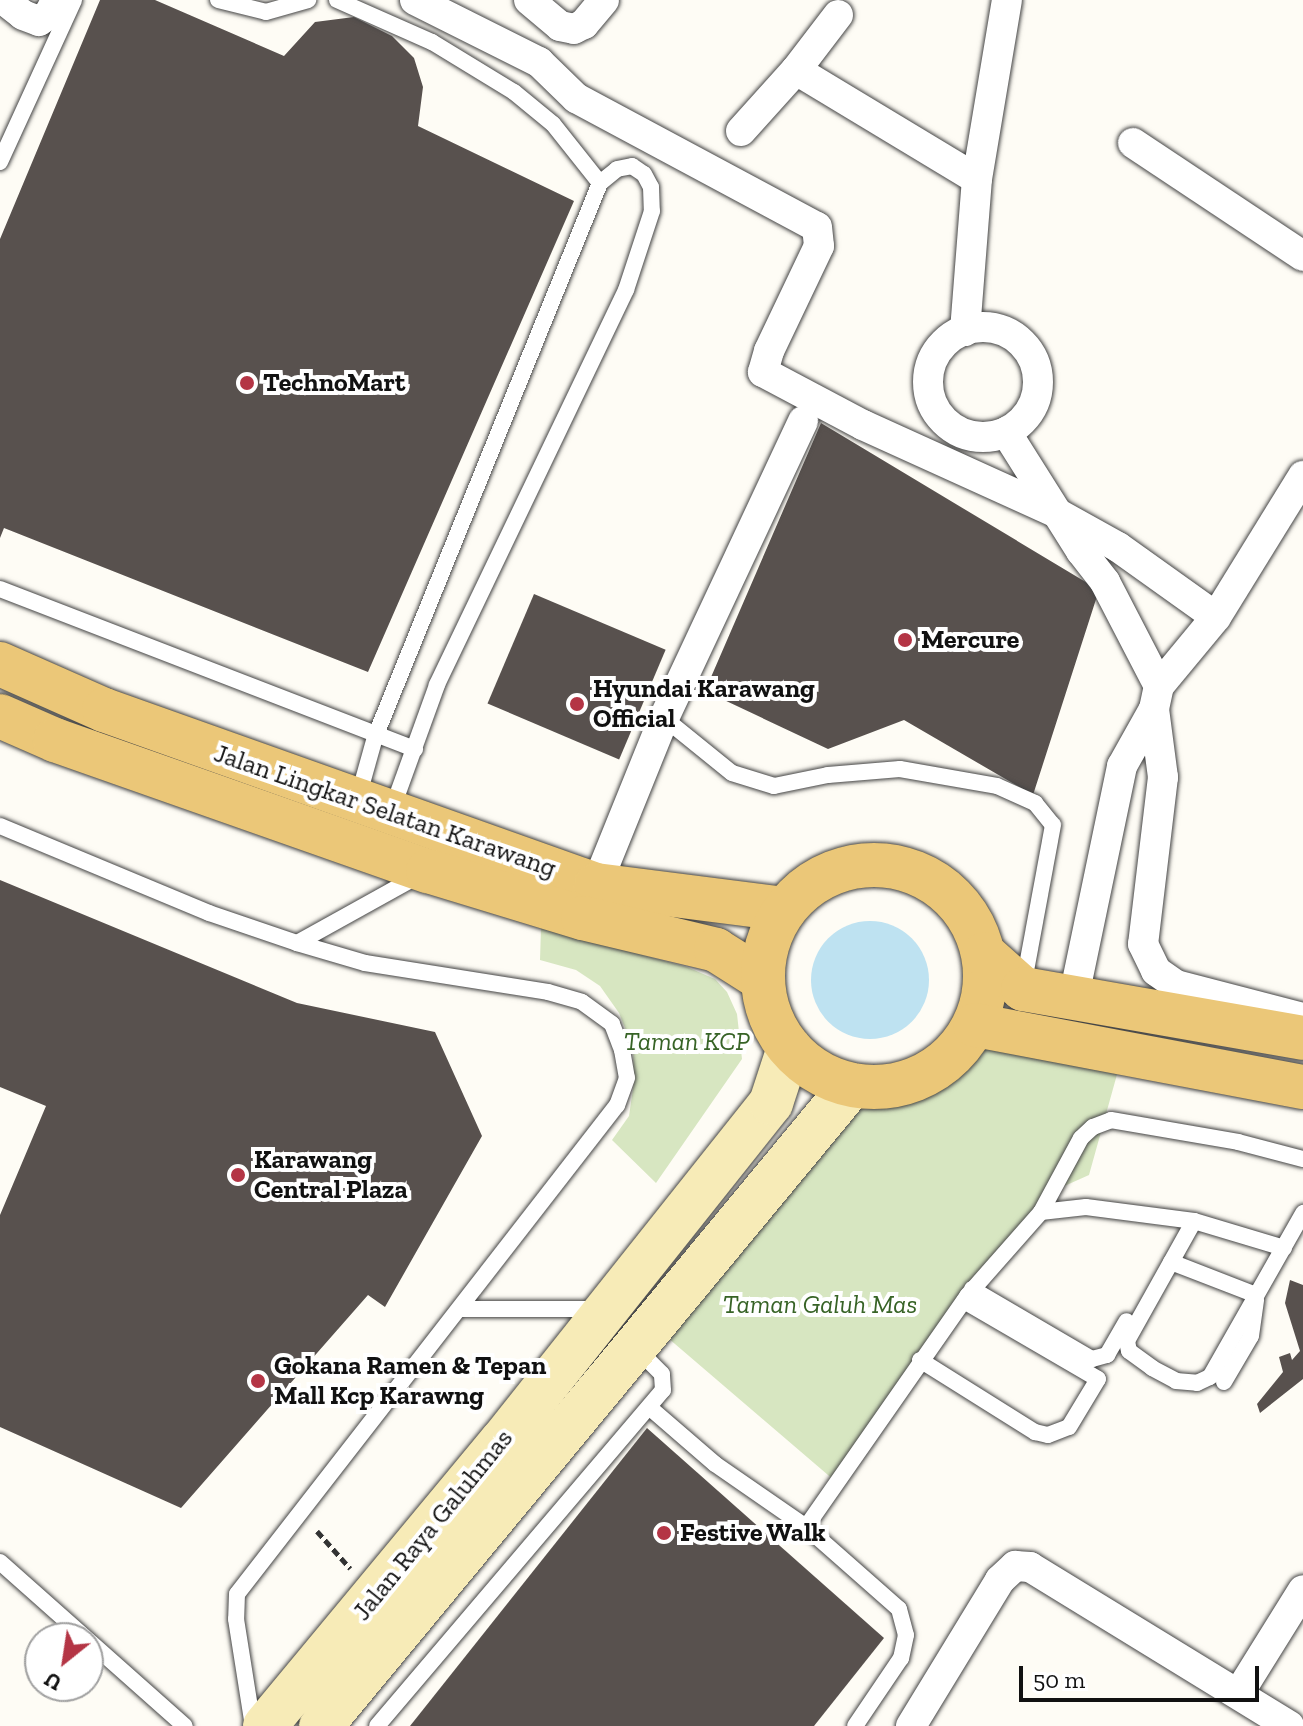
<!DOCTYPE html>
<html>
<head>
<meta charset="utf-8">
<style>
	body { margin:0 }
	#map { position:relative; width:1303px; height:1726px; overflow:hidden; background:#fefcf5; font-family:"Zilla Slab",serif }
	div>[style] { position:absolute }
	.green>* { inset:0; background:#d7e6c1 }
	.water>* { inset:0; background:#bee2f1 }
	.round { border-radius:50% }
	.building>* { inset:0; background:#58514e; transform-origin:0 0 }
	.path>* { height:5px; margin-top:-2.5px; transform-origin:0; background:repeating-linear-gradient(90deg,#333 0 8px,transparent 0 12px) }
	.roads { filter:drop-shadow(0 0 2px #444) drop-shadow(0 0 2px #444) }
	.lane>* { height:16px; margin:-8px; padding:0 8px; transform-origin:8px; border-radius:8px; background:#fff }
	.street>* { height:30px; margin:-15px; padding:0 15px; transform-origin:15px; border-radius:15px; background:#fff }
	.street>.ring { margin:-15px; padding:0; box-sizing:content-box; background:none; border:30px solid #fff; border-radius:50% }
	.secondary>* { height:44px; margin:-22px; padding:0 22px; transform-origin:22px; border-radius:22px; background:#f7ebb7 }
	.primary>* { height:44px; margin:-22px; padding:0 22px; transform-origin:22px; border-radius:22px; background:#ebc778 }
	.primary>.ring { margin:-22px; padding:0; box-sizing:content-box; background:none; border:44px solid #ebc778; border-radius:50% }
	.dots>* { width:22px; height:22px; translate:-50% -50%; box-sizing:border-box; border:4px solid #fff; border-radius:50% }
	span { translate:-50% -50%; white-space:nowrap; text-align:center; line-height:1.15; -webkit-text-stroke:8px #fff; paint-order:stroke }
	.poi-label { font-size:26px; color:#111; font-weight:700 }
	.left { translate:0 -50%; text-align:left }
	.street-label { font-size:26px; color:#111 }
	.park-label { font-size:26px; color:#376326; font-style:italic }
	.north { position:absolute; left:24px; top:1622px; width:80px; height:80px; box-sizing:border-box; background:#fff; border:2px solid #a0a0a0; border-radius:50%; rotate:210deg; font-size:22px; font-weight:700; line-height:32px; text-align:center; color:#111 }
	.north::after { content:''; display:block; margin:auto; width:28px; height:36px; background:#b43545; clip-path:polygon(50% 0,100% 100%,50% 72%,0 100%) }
	.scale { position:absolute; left:1019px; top:1666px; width:240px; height:36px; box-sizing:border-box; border:4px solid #111; border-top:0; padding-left:10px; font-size:24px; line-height:28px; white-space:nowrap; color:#111; -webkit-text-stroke:6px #fff; paint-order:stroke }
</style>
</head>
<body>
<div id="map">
	<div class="green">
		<i style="clip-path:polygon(541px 928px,687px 967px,715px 979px,727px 992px,737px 1014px,742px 1059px,656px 1183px,612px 1140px,629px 1116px,634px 1082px,633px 1048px,619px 1013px,600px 986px,576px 970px,540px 960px)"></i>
		<i style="clip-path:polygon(1000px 1029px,1123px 1053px,1089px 1175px,1051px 1192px,835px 1481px,654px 1326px,836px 1105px,871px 1109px,937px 1090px,981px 1055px)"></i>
	</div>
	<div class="water">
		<i class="round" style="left:811px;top:921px;width:118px;height:118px"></i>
	</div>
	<div class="building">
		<i style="clip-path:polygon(100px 0,155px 0,284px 56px,315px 22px,354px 17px,392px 36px,414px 58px,423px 87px,418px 126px,574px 201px,368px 672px,4px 528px,0 538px,0 239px)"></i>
		<i style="clip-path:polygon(821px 423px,1099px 590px,1033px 795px,904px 720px,828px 749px,705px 691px)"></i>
		<i style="left:534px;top:594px;width:143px;height:119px;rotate:23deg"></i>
		<i style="clip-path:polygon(0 880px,297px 1003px,435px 1032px,482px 1136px,385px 1307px,368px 1295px,181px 1508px,0 1427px,0 1215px,46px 1106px,0 1087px)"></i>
		<i style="clip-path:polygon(1290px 1280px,1303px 1285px,1303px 1379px,1260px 1413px,1257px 1404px,1283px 1372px,1279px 1357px,1290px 1353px,1292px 1360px,1300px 1351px,1285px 1303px)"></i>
		<i style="clip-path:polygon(647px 1428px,884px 1638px,814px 1726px,410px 1726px)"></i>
	</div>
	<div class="path">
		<i style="left:317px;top:1531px;width:50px;rotate:48.3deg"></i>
	</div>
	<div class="roads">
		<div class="lane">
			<i style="left:218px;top:0;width:49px;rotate:14deg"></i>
			<i style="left:266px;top:12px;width:44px;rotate:-15.9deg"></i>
			<i style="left:337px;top:0;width:104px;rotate:23.9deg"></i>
			<i style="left:432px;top:42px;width:96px;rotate:31.4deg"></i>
			<i style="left:514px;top:92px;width:50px;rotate:39.4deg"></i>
			<i style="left:553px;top:124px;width:75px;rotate:51.5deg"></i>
			<i style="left:0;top:162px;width:178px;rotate:-65.4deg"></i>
			<i style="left:0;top:589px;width:445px;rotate:21.1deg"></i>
			<i style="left:664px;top:718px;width:87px;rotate:39deg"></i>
			<i style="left:732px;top:773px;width:44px;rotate:17.2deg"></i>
			<i style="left:774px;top:786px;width:55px;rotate:-11.5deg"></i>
			<i style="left:828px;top:775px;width:72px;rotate:-4.8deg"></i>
			<i style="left:900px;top:769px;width:98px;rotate:9.9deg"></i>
			<i style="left:997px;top:786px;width:42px;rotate:24.1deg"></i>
			<i style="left:1035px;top:803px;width:28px;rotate:51deg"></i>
			<i style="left:1053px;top:825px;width:160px;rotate:100.5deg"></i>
			<i style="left:358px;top:798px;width:63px;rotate:-74.4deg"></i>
			<i style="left:375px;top:737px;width:598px;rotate:-67.9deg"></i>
			<i style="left:600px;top:183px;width:22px;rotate:-39deg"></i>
			<i style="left:617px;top:169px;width:15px;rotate:-11deg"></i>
			<i style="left:632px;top:166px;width:14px;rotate:34deg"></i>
			<i style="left:644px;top:174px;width:15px;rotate:62deg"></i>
			<i style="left:651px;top:187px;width:24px;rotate:88deg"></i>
			<i style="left:652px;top:211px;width:83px;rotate:108.2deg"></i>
			<i style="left:626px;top:290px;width:438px;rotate:115.6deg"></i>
			<i style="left:437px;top:685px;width:132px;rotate:109.9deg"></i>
			<i style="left:0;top:826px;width:226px;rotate:22.6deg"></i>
			<i style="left:209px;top:913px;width:93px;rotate:18.8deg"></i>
			<i style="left:297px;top:943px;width:71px;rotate:16.4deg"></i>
			<i style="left:365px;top:963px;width:185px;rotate:9deg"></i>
			<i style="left:548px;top:992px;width:35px;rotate:16deg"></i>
			<i style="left:582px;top:1002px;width:37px;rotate:36deg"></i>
			<i style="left:612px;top:1024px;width:28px;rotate:69deg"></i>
			<i style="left:622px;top:1050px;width:28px;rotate:80deg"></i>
			<i style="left:627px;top:1078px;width:29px;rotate:110deg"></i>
			<i style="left:617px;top:1105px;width:619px;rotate:127.85deg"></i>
			<i style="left:237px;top:1594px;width:25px;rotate:92deg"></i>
			<i style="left:236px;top:1619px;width:108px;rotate:81deg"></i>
			<i style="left:297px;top:943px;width:138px;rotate:-29deg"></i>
			<i style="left:1041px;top:1212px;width:84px;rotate:-61.6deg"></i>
			<i style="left:1081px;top:1138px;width:16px;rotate:-43deg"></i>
			<i style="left:1093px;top:1127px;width:19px;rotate:-21deg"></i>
			<i style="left:1111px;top:1120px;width:129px;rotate:9.8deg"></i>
			<i style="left:1238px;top:1142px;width:67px;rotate:14.7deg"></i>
			<i style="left:1194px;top:1221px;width:137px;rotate:119.2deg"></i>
			<i style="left:1127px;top:1341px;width:10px;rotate:79deg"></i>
			<i style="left:1129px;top:1351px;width:29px;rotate:36deg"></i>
			<i style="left:1152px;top:1368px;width:27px;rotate:28deg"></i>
			<i style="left:1176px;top:1381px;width:21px;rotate:5deg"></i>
			<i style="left:1197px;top:1383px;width:14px;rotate:-25deg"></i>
			<i style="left:1210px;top:1377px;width:189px;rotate:-60.4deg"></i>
			<i style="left:1171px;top:1262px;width:91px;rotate:21.2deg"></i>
			<i style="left:972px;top:1289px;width:139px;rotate:30.3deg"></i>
			<i style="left:1092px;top:1359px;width:16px;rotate:-15deg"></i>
			<i style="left:1107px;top:1355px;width:39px;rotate:-60deg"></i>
			<i style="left:461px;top:1309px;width:138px"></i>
			<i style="left:920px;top:1360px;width:136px;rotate:32.1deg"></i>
			<i style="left:1035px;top:1432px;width:13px;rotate:13deg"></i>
			<i style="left:1048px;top:1435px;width:22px;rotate:-21deg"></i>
			<i style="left:1069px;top:1427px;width:56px;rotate:-58.9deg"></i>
			<i style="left:1098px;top:1379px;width:155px;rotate:-149.8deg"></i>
			<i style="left:1224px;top:1382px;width:53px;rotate:-59.6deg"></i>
			<i style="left:1251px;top:1336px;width:37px;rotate:-82deg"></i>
			<i style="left:649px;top:1407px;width:87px;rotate:40.8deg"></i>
			<i style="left:715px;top:1464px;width:111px;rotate:34.7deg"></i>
			<i style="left:806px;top:1527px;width:124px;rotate:41.4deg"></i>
			<i style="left:899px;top:1609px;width:27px;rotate:75deg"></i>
			<i style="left:906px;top:1635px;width:24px;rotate:102deg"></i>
			<i style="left:901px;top:1658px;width:82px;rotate:124.1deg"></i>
			<i style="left:806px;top:1527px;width:282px;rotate:-55.1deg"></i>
			<i style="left:967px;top:1296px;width:112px;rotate:-48.6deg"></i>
			<i style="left:1041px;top:1212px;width:45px;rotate:-6.3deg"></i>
			<i style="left:1086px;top:1207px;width:109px;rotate:7.4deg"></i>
			<i style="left:1194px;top:1221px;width:94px;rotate:16.7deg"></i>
			<i style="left:0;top:1562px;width:247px;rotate:41.6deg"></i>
			<i style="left:377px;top:1726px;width:441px;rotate:-49.6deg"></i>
			<i style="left:663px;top:1390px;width:16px;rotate:-94deg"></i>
			<i style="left:662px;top:1374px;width:35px;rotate:-135deg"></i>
		</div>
		<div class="street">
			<i style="left:4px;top:0;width:24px;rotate:38deg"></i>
			<i style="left:23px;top:15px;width:17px;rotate:21deg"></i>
			<i style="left:39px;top:21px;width:12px;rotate:-35deg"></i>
			<i style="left:49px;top:14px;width:16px;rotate:-63deg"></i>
			<i style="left:415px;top:0;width:139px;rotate:26.6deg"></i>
			<i style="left:539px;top:62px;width:52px;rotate:44.2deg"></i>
			<i style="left:576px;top:98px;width:273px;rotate:28.2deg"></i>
			<i style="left:817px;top:227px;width:19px;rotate:84deg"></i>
			<i style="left:819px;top:246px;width:116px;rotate:115.5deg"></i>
			<i style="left:769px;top:351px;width:22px;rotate:106deg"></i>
			<i style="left:763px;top:372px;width:113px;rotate:27.9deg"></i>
			<i style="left:863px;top:425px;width:213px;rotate:24.4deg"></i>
			<i style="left:1057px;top:513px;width:70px;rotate:29.1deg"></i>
			<i style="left:1118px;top:547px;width:120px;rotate:35.5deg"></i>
			<i style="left:529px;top:0;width:40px;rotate:40deg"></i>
			<i style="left:560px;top:26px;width:14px;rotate:12deg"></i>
			<i style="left:574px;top:29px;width:11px;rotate:-27deg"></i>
			<i style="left:584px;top:24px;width:31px;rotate:-50deg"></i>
			<i style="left:838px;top:15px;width:69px;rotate:127.4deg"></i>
			<i style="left:796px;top:70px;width:211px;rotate:31.1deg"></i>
			<i style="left:741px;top:131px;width:82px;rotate:-48deg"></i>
			<i style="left:1133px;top:143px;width:204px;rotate:33.6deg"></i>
			<i class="ring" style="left:928px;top:327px;width:80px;height:80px"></i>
			<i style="left:965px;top:331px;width:152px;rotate:-85.5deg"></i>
			<i style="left:977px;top:179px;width:181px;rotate:-80.5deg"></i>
			<i style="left:1006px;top:432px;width:141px;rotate:57.8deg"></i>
			<i style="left:1081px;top:551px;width:39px;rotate:52deg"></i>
			<i style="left:1105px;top:582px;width:117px;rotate:62.6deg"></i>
			<i style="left:1154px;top:709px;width:69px;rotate:82.5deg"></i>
			<i style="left:1163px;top:777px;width:168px;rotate:96.8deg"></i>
			<i style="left:1143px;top:944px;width:30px;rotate:64deg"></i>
			<i style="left:1156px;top:971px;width:24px;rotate:35deg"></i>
			<i style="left:1176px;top:985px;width:131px;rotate:14.6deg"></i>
			<i style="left:590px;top:901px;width:197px;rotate:-68deg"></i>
			<i style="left:664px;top:718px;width:328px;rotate:-64.9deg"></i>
			<i style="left:1074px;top:996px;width:235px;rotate:-78.2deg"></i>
			<i style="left:1122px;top:766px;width:65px;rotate:-60.7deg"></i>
			<i style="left:1154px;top:709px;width:24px;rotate:-78deg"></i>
			<i style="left:1159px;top:686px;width:89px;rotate:-50.4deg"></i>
			<i style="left:1216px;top:617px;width:166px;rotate:-58.3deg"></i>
			<i style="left:1239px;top:1693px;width:121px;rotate:-58.1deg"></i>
			<i style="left:911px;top:1726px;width:171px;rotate:-58.6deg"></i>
			<i style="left:1000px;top:1580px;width:21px;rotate:-43deg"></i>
			<i style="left:1015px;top:1566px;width:15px;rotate:4deg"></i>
			<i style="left:1030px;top:1567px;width:304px;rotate:31.5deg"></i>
		</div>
		<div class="secondary">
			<i style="left:265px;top:1726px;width:371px;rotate:-50.3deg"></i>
			<i style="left:502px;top:1441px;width:432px;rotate:-51.5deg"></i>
			<i style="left:771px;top:1103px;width:58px;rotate:-71.9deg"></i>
			<i style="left:321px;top:1726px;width:832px;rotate:-50.36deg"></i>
		</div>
		<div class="primary">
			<i style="left:0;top:664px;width:114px;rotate:23.9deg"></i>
			<i style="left:104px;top:710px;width:522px;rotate:19.58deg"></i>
			<i style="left:596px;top:885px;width:190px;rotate:7.3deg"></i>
			<i style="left:0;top:716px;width:60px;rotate:23.6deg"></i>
			<i style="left:55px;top:740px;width:395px;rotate:19.4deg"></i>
			<i style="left:428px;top:871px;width:162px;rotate:16.9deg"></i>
			<i style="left:583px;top:918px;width:137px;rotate:13.5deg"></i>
			<i style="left:716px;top:950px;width:54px;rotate:32.2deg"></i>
			<i class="ring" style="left:763px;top:865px;width:178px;height:178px"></i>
			<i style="left:984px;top:954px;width:52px;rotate:41.9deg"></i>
			<i style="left:1023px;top:989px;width:284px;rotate:9.9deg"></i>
			<i style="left:975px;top:1025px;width:334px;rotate:10.7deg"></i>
		</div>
	</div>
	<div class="dots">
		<i style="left:247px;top:383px;background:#b43545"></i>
		<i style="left:905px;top:640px;background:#b43545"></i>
		<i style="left:577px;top:704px;background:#b43545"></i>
		<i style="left:238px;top:1175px;background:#b43545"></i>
		<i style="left:258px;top:1381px;background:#b43545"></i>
		<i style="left:664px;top:1533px;background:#b43545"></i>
	</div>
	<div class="poi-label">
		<span class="left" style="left:263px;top:383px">TechnoMart</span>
		<span class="left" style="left:921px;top:640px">Mercure</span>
		<span class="left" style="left:593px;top:704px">Hyundai Karawang<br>Official</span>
		<span class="left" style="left:254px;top:1175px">Karawang<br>Central Plaza</span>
		<span class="left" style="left:274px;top:1381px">Gokana Ramen &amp; Tepan<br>Mall Kcp Karawng</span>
		<span class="left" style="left:680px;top:1533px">Festive Walk</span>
	</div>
	<div class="street-label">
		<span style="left:385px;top:811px;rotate:19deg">Jalan Lingkar Selatan Karawang</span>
		<span style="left:433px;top:1525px;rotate:-51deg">Jalan Raya Galuhmas</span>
	</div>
	<div class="park-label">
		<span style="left:687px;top:1042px">Taman KCP</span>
		<span style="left:820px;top:1305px">Taman Galuh Mas</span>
	</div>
	<div class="north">U</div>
	<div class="scale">50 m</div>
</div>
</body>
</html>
